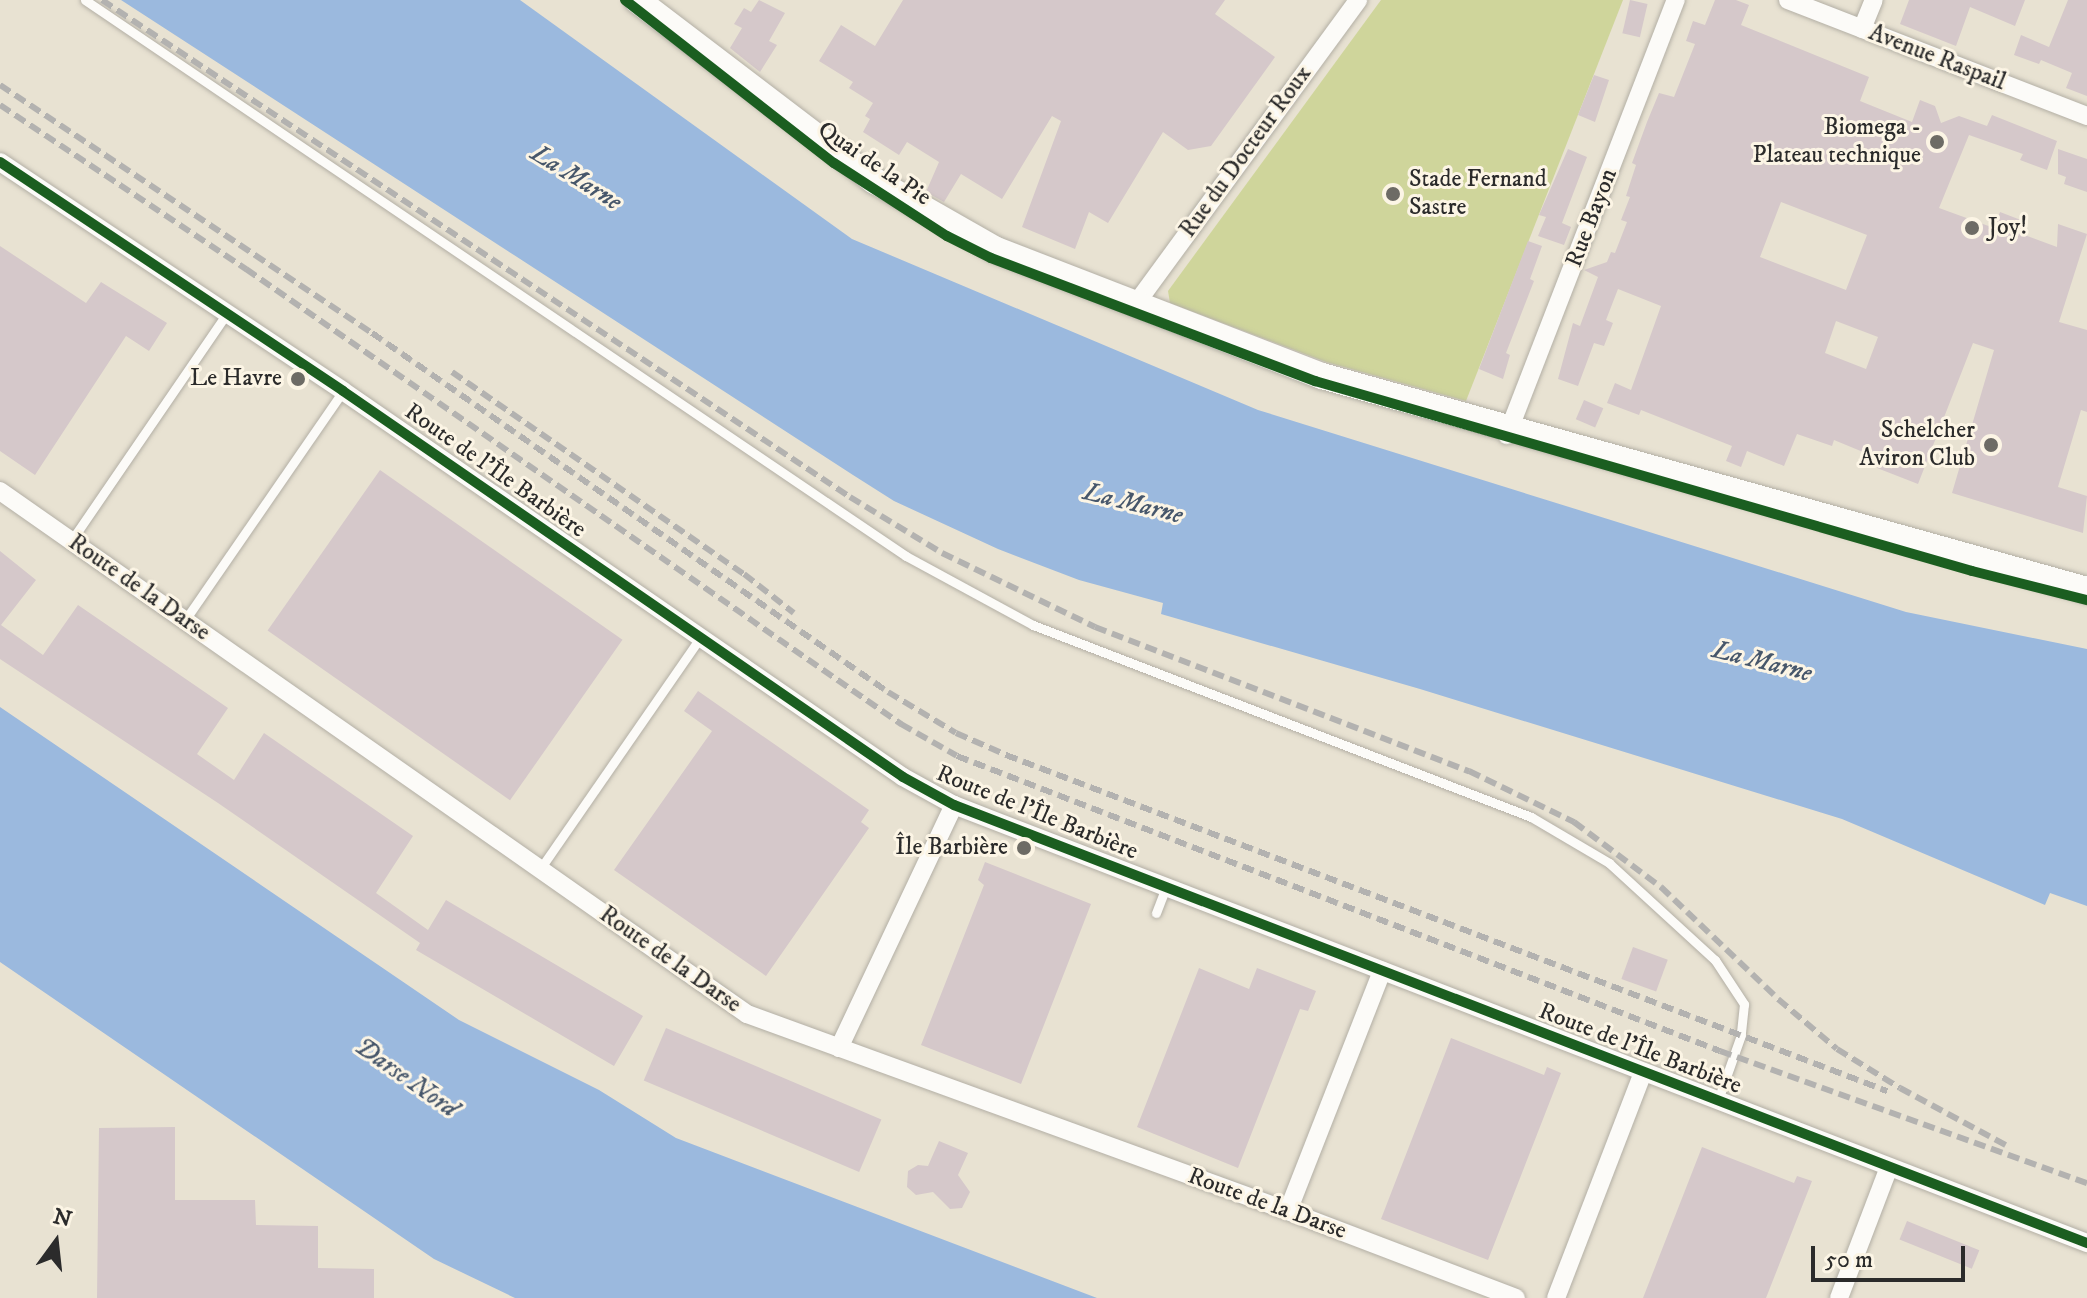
<!DOCTYPE html>
<html>
<head>
<meta charset="utf-8">
<style>
	body { margin:0 }
	#map { position:relative; width:2087px; height:1298px; overflow:hidden; background:#e8e2d2; font-family:"IM FELL DW Pica",serif }
	div>[style] { position:absolute }
	.green>* { inset:0; background:#cfd59b }
	.water>* { inset:0; background:#9bb9de }
	.building>* { inset:0; background:#d5c8ca; transform-origin:0 0 }
	.roads { filter:drop-shadow(0 0 2px #b3afa5) drop-shadow(0 0 2px #b3afa5) }
	.lane>* { height:9px; margin:-4.5px; padding:0 4.5px; transform-origin:4.5px; border-radius:4.5px; background:#fcfbf8 }
	.street>* { height:18px; margin:-9px; padding:0 9px; transform-origin:9px; border-radius:9px; background:#fcfbf8 }
	.secondary>* { height:26px; margin:-13px; padding:0 13px; transform-origin:13px; border-radius:13px; background:#fcfbf8 }
	.rail>* { height:6px; margin-top:-3px; transform-origin:0; background:repeating-linear-gradient(90deg,#b3b2b0 0 12px,transparent 0 18px) }
	.cycleway>* { height:10px; margin:-5px; padding:0 5px; transform-origin:5px; border-radius:5px; background:#1b5e20 }
	.dots>* { width:22px; height:22px; translate:-50% -50%; box-sizing:border-box; border:4px solid #fcf5e5; border-radius:50% }
	span { translate:-50% -50%; white-space:nowrap; text-align:center; line-height:1.15; -webkit-text-stroke:6px #fcf5e5; paint-order:stroke }
	.street-label { font-size:24px; color:#2b2b2b }
	.poi-label { font-size:24px; color:#2b2b2b }
	.right { translate:-100% -50%; text-align:right }
	.left { translate:0 -50%; text-align:left }
	.water-label { font-size:26px; color:#47576b; font-style:italic }
	.north { position:absolute; left:16px; top:1202px; width:80px; height:80px; -webkit-text-stroke:6px #fcf5e5; paint-order:stroke; rotate:15deg; font-size:22px; font-weight:700; line-height:32px; text-align:center; color:#2b2b2b }
	.north::after { content:''; display:block; margin:auto; width:28px; height:36px; background:#2b2b2b; clip-path:polygon(50% 0,100% 100%,50% 72%,0 100%) }
	.scale { position:absolute; left:1811px; top:1246px; width:154px; height:36px; box-sizing:border-box; border:4px solid #2b2b2b; border-top:0; padding-left:10px; font-size:24px; line-height:28px; white-space:nowrap; color:#2b2b2b; -webkit-text-stroke:6px #fcf5e5; paint-order:stroke }
</style>
</head>
<body>
<div id="map">
	<div class="green">
		<i style="clip-path:polygon(1381px 0,1623px 0,1466px 401px,1326px 362px,1170px 303px,1168px 291px)"></i>
	</div>
	<div class="water">
		<i style="clip-path:polygon(121px 0,520px 0,852px 239px,1258px 410px,1906px 612px,2087px 649px,2087px 906px,2050px 893px,2045px 905px,1842px 819px,1420px 689px,1161px 614px,1163px 603px,1079px 580px,998px 549px,894px 501px,853px 475px)"></i>
		<i style="clip-path:polygon(0 707px,459px 1020px,599px 1090px,676px 1138px,1097px 1298px,515px 1298px,434px 1259px,0 962px)"></i>
	</div>
	<div class="building">
		<i style="clip-path:polygon(759px 0,785px 13px,769px 41px,777px 45px,760px 72px,730px 48px,742px 28px,734px 24px,744px 8px,751px 12px)"></i>
		<i style="clip-path:polygon(903px 0,1225px 0,1215px 14px,1275px 57px,1211px 146px,1188px 150px,1163px 132px,1108px 223px,1089px 212px,1075px 249px,1022px 227px,1061px 121px,1052px 116px,1002px 199px,961px 174px,944px 202px,926px 192px,939px 162px,907px 142px,899px 155px,863px 132px,870px 119px,865px 116px,873px 103px,849px 88px,853px 82px,819px 61px,841px 25px,875px 46px)"></i>
		<i style="left:1630px;top:0;width:18px;height:34px;rotate:13deg"></i>
		<i style="clip-path:polygon(evenodd,1715px 0,1736px 0,1749px 5px,1741px 25px,1869px 77px,1860px 101px,1912px 122px,1920px 100px,1935px 106px,1941px 123px,1959px 116px,1987px 126px,1992px 115px,2057px 141px,2047px 170px,2020px 160px,2023px 154px,1969px 135px,1939px 208px,1994px 228px,2000px 212px,2026px 222px,2022px 234px,2057px 247px,2058px 224px,2087px 234px,2059px 322px,2087px 330px,2087px 412px,2081px 410px,2058px 487px,2087px 496px,2083px 533px,1952px 493px,1994px 350px,1973px 343px,1918px 484px,1877px 468px,1880px 459px,1834px 440px,1832px 446px,1797px 434px,1784px 466px,1747px 451px,1741px 467px,1726px 461px,1732px 446px,1641px 410px,1639px 415px,1607px 403px,1615px 383px,1631px 390px,1661px 306px,1618px 289px,1606px 320px,1613px 323px,1604px 346px,1594px 343px,1578px 386px,1558px 379px,1573px 323px,1580px 326px,1598px 277px,1584px 270px,1607px 262px,1611px 252px,1615px 253px,1627px 222px,1621px 220px,1630px 197px,1626px 196px,1636px 165px,1632px 163px,1647px 122px,1659px 93px,1674px 97px,1695px 44px,1686px 41px,1693px 21px,1705px 25px,1715px 0,1781px 202px,1867px 235px,1846px 290px,1760px 257px,1781px 202px,1715px 0,1836px 321px,1878px 337px,1866px 369px,1825px 353px,1836px 321px)"></i>
		<i style="clip-path:polygon(1909px 0,2025px 0,2015px 26px,1970px 7px,1956px 46px,1900px 24px)"></i>
		<i style="clip-path:polygon(2068px 0,2087px 0,2087px 96px,2066px 88px,2072px 73px,2041px 60px,2039px 64px,2014px 55px,2021px 35px,2049px 47px)"></i>
		<i style="clip-path:polygon(1594px 75px,1609px 80px,1595px 122px,1578px 115px)"></i>
		<i style="clip-path:polygon(1568px 149px,1587px 157px,1562px 223px,1571px 227px,1564px 245px,1538px 236px,1546px 217px,1539px 215px)"></i>
		<i style="clip-path:polygon(2058px 149px,2087px 159px,2087px 192px,2064px 184px,2066px 177px,2058px 174px)"></i>
		<i style="clip-path:polygon(1528px 241px,1542px 246px,1530px 279px,1534px 281px,1506px 353px,1510px 355px,1503px 379px,1479px 369px)"></i>
		<i style="clip-path:polygon(0 246px,86px 303px,101px 282px,167px 323px,149px 351px,126px 336px,35px 475px,0 451px)"></i>
		<i style="left:1584px;top:400px;width:21px;height:21px;rotate:23deg"></i>
		<i style="left:380px;top:470px;width:296px;height:196px;rotate:35deg"></i>
		<i style="clip-path:polygon(0 551px,36px 580px,1px 625px,43px 655px,78px 605px,228px 708px,197px 754px,234px 780px,264px 733px,413px 836px,376px 893px,428px 930px,446px 900px,643px 1016px,614px 1066px,416px 950px,420px 943px,218px 803px,0 659px)"></i>
		<i style="clip-path:polygon(698px 691px,869px 810px,861px 822px,869px 828px,766px 976px,614px 870px,712px 731px,684px 711px)"></i>
		<i style="clip-path:polygon(985px 862px,1091px 904px,1021px 1084px,921px 1045px,984px 885px,978px 880px)"></i>
		<i style="left:1633px;top:947px;width:37px;height:34px;rotate:20deg"></i>
		<i style="clip-path:polygon(1199px 968px,1249px 989px,1257px 968px,1316px 991px,1308px 1011px,1300px 1009px,1238px 1168px,1137px 1127px)"></i>
		<i style="left:666px;top:1028px;width:234px;height:57px;rotate:23deg"></i>
		<i style="clip-path:polygon(1451px 1038px,1544px 1075px,1547px 1067px,1561px 1073px,1488px 1260px,1381px 1219px)"></i>
		<i style="clip-path:polygon(175px 1127px,175px 1200px,255px 1200px,256px 1225px,318px 1226px,318px 1268px,374px 1269px,374px 1298px,97px 1298px,99px 1128px)"></i>
		<i style="clip-path:polygon(939px 1141px,968px 1153px,958px 1175px,970px 1192px,962px 1208px,950px 1209px,933px 1192px,916px 1195px,907px 1187px,908px 1171px,918px 1165px,928px 1166px)"></i>
		<i style="clip-path:polygon(1702px 1147px,1794px 1183px,1797px 1176px,1812px 1181px,1766px 1298px,1643px 1298px)"></i>
		<i style="left:1907px;top:1221px;width:78px;height:20px;rotate:22deg"></i>
	</div>
	<div class="roads">
		<div class="lane">
			<i style="left:85px;top:0;width:992px;rotate:34.11deg"></i>
			<i style="left:906px;top:556px;width:145px;rotate:28.5deg"></i>
			<i style="left:1033px;top:625px;width:534px;rotate:21.08deg"></i>
			<i style="left:1531px;top:817px;width:91px;rotate:30.5deg"></i>
			<i style="left:1609px;top:863px;width:144px;rotate:42.5deg"></i>
			<i style="left:1715px;top:960px;width:53px;rotate:56.6deg"></i>
			<i style="left:1744px;top:1004px;width:31px;rotate:96deg"></i>
			<i style="left:1741px;top:1035px;width:69px;rotate:109.5deg"></i>
			<i style="left:71px;top:541px;width:276px;rotate:-55.6deg"></i>
			<i style="left:185px;top:620px;width:278px;rotate:-55.4deg"></i>
			<i style="left:540px;top:869px;width:281px;rotate:-55.3deg"></i>
			<i style="left:1156px;top:913px;width:28px;rotate:-69deg"></i>
		</div>
		<div class="street">
			<i style="left:1788px;top:0;width:321px;rotate:21.2deg"></i>
			<i style="left:1862px;top:29px;width:31px;rotate:-68deg"></i>
			<i style="left:0;top:162px;width:412px;rotate:33.7deg"></i>
			<i style="left:343px;top:391px;width:680px;rotate:34.58deg"></i>
			<i style="left:903px;top:777px;width:58px;rotate:28.8deg"></i>
			<i style="left:954px;top:805px;width:1215px;rotate:21.14deg"></i>
			<i style="left:1135px;top:305px;width:378px;rotate:-53.8deg"></i>
			<i style="left:1507px;top:435px;width:467px;rotate:-68.8deg"></i>
			<i style="left:0;top:491px;width:912px;rotate:35deg"></i>
			<i style="left:747px;top:1014px;width:576px;rotate:20.01deg"></i>
			<i style="left:1288px;top:1211px;width:244px;rotate:20.9deg"></i>
			<i style="left:839px;top:1048px;width:269px;rotate:-64.7deg"></i>
			<i style="left:1288px;top:1211px;width:258px;rotate:-68.6deg"></i>
			<i style="left:1556px;top:1298px;width:242px;rotate:-68.9deg"></i>
			<i style="left:1839px;top:1298px;width:140px;rotate:-69.1deg"></i>
		</div>
		<div class="secondary">
			<i style="left:637px;top:0;width:299px;rotate:37.3deg"></i>
			<i style="left:875px;top:181px;width:137px;rotate:29.7deg"></i>
			<i style="left:994px;top:249px;width:352px;rotate:21.2deg"></i>
			<i style="left:1322px;top:376px;width:794px;rotate:15.63deg"></i>
		</div>
	</div>
	<div class="rail">
		<i style="left:102px;top:0;width:898px;rotate:33.6deg"></i>
		<i style="left:850px;top:497px;width:108px;rotate:31.3deg"></i>
		<i style="left:942px;top:553px;width:170px;rotate:25.8deg"></i>
		<i style="left:1095px;top:627px;width:401px;rotate:21.1deg"></i>
		<i style="left:1469px;top:771px;width:117px;rotate:25.9deg"></i>
		<i style="left:1574px;top:822px;width:109px;rotate:36.8deg"></i>
		<i style="left:1661px;top:887px;width:162px;rotate:43.7deg"></i>
		<i style="left:1778px;top:999px;width:77px;rotate:40.3deg"></i>
		<i style="left:1837px;top:1049px;width:74px;rotate:31.8deg"></i>
		<i style="left:1900px;top:1088px;width:124px;rotate:28.4deg"></i>
		<i style="left:0;top:85px;width:447px;rotate:33.7deg"></i>
		<i style="left:372px;top:333px;width:629px;rotate:34.83deg"></i>
		<i style="left:888px;top:692px;width:79px;rotate:31.1deg"></i>
		<i style="left:956px;top:733px;width:55px;rotate:23.7deg"></i>
		<i style="left:1006px;top:755px;width:943px;rotate:20.88deg"></i>
		<i style="left:0;top:105px;width:296px;rotate:33.7deg"></i>
		<i style="left:246px;top:269px;width:798px;rotate:34.79deg"></i>
		<i style="left:901px;top:724px;width:64px;rotate:29.7deg"></i>
		<i style="left:957px;top:756px;width:818px;rotate:21.14deg"></i>
		<i style="left:1720px;top:1051px;width:390px;rotate:19.8deg"></i>
		<i style="left:452px;top:372px;width:355px;rotate:34.7deg"></i>
		<i style="left:744px;top:574px;width:63px;rotate:38deg"></i>
	</div>
	<div class="cycleway">
		<i style="left:625px;top:0;width:265px;rotate:38deg"></i>
		<i style="left:834px;top:163px;width:135px;rotate:32.9deg"></i>
		<i style="left:947px;top:236px;width:49px;rotate:26.6deg"></i>
		<i style="left:991px;top:258px;width:347px;rotate:20.8deg"></i>
		<i style="left:1315px;top:381px;width:684px;rotate:16.13deg"></i>
		<i style="left:1972px;top:571px;width:119px;rotate:14.2deg"></i>
		<i style="left:0;top:162px;width:412px;rotate:33.7deg"></i>
		<i style="left:343px;top:391px;width:680px;rotate:34.58deg"></i>
		<i style="left:903px;top:777px;width:58px;rotate:28.8deg"></i>
		<i style="left:954px;top:805px;width:1215px;rotate:21.14deg"></i>
	</div>
	<div class="dots">
		<i style="left:1937px;top:142px;background:#6d6b65"></i>
		<i style="left:1393px;top:194px;background:#6d6b65"></i>
		<i style="left:1972px;top:228px;background:#6d6b65"></i>
		<i style="left:298px;top:379px;background:#6d6b65"></i>
		<i style="left:1991px;top:445px;background:#6d6b65"></i>
		<i style="left:1024px;top:848px;background:#6d6b65"></i>
	</div>
	<div class="street-label">
		<span style="left:1937px;top:58px;rotate:21deg">Avenue Raspail</span>
		<span style="left:1246px;top:152px;rotate:-54deg">Rue du Docteur Roux</span>
		<span style="left:874px;top:164px;rotate:34deg">Quai de la Pie</span>
		<span style="left:1592px;top:218px;rotate:-69deg">Rue Bayon</span>
		<span style="left:495px;top:471px;rotate:35deg">Route de l'Île Barbière</span>
		<span style="left:139px;top:588px;rotate:35deg">Route de la Darse</span>
		<span style="left:1037px;top:813px;rotate:22deg">Route de l'Île Barbière</span>
		<span style="left:670px;top:960px;rotate:35deg">Route de la Darse</span>
		<span style="left:1640px;top:1049px;rotate:21deg">Route de l'Île Barbière</span>
		<span style="left:1267px;top:1204px;rotate:20deg">Route de la Darse</span>
	</div>
	<div class="poi-label">
		<span class="right" style="left:1921px;top:142px">Biomega -<br>Plateau technique</span>
		<span class="left" style="left:1409px;top:194px">Stade Fernand<br>Sastre</span>
		<span class="left" style="left:1988px;top:228px">Joy!</span>
		<span class="right" style="left:282px;top:379px">Le Havre</span>
		<span class="right" style="left:1975px;top:445px">Schelcher<br>Aviron Club</span>
		<span class="right" style="left:1008px;top:848px">Île Barbière</span>
	</div>
	<div class="water-label">
		<span style="left:576px;top:178px;rotate:32deg">La Marne</span>
		<span style="left:1133px;top:504px;rotate:14deg">La Marne</span>
		<span style="left:1762px;top:662px;rotate:14deg">La Marne</span>
		<span style="left:406px;top:1078px;rotate:35deg">Darse Nord</span>
	</div>
	<div class="north">N</div>
	<div class="scale">50 m</div>
</div>
</body>
</html>
